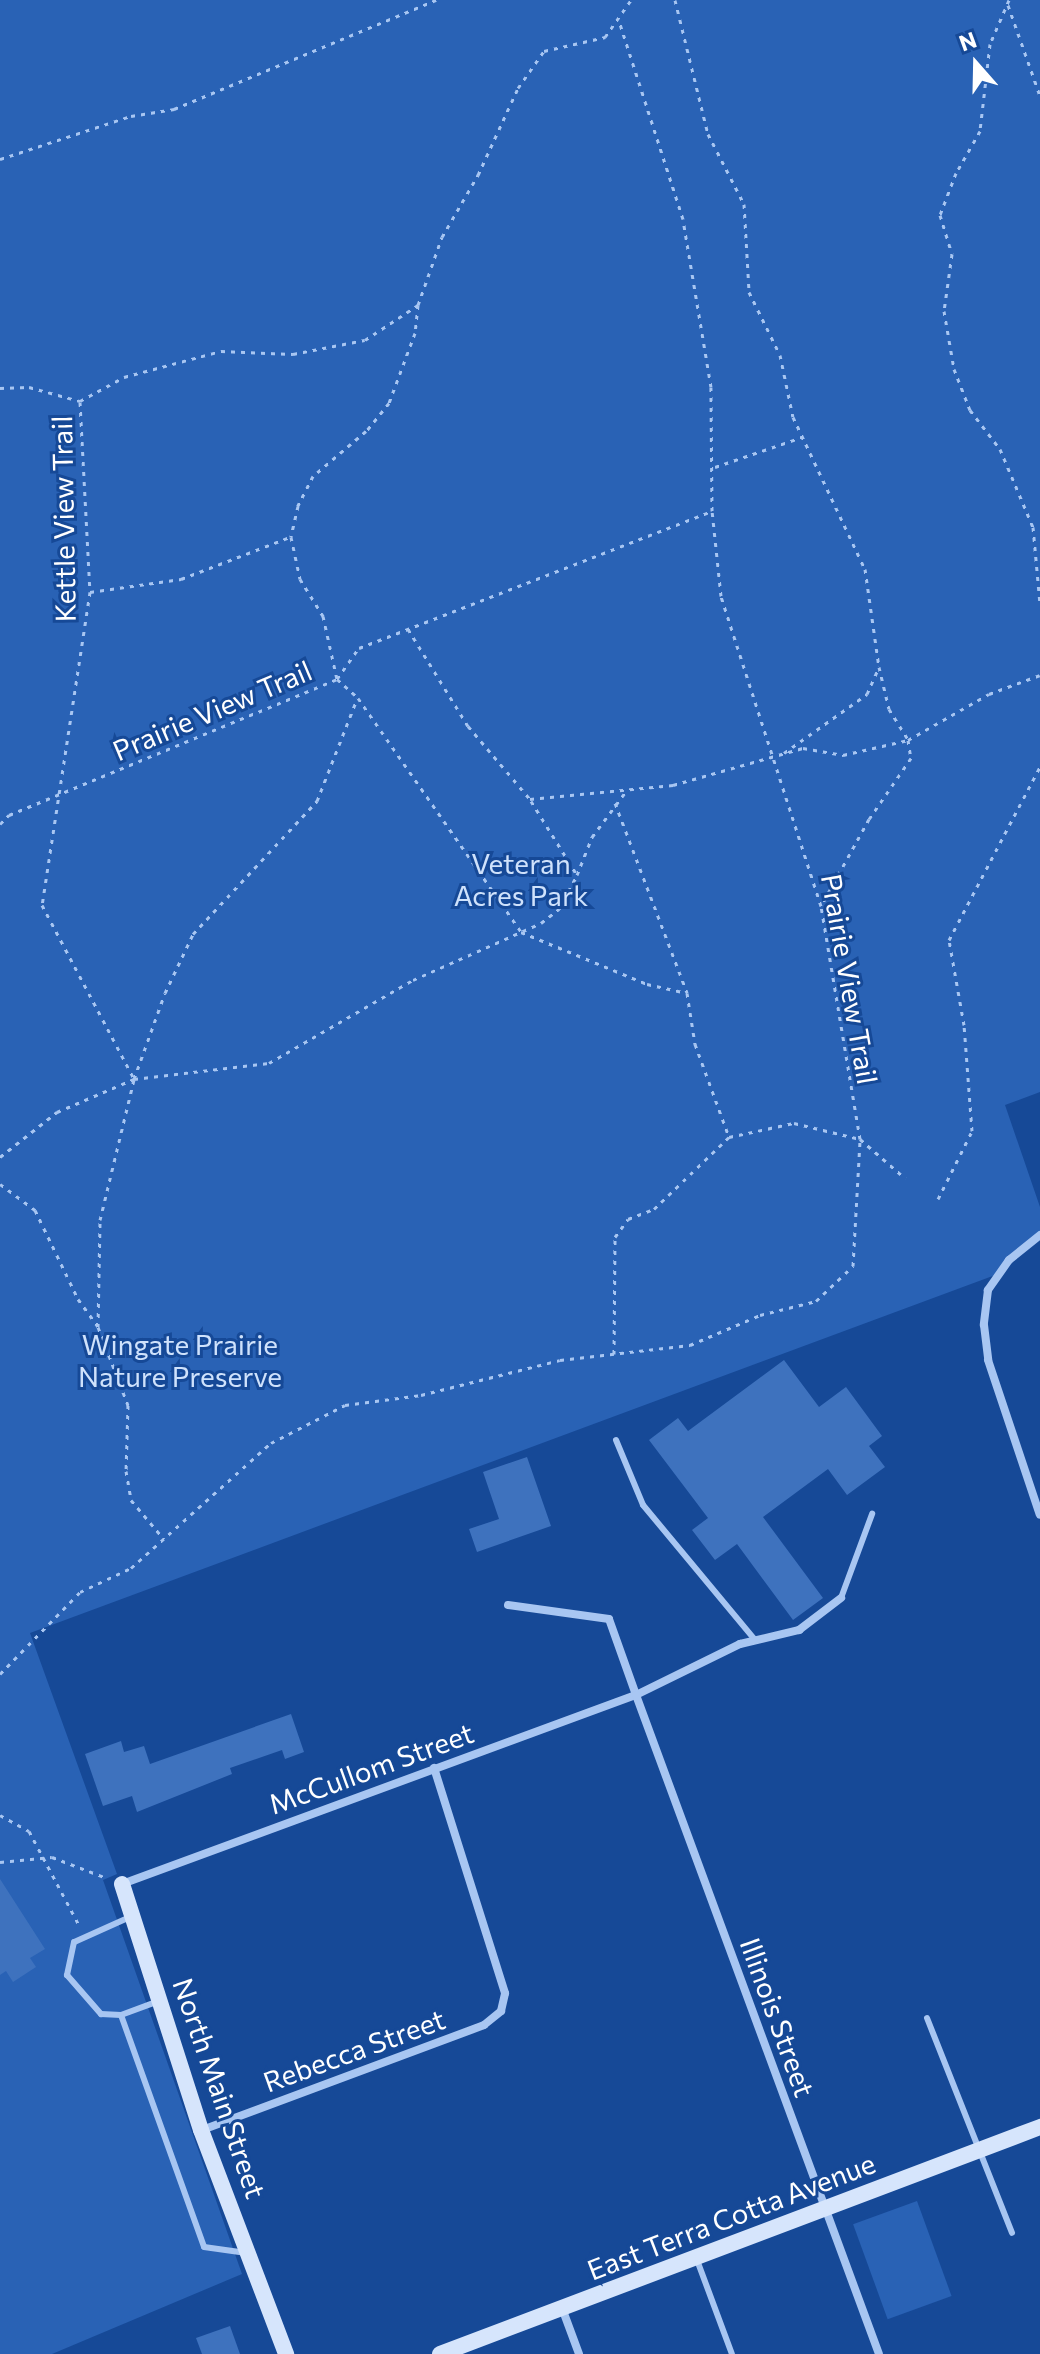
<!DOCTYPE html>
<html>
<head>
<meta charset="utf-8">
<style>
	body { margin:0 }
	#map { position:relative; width:1040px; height:2354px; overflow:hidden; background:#164997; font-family:Commissioner,sans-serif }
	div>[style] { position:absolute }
	.green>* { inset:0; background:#2962b5; transform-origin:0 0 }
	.building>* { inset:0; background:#3e72be }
	.path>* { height:3px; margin-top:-1.5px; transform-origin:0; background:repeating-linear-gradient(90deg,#a8c6f2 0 4px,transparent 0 10px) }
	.lane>* { height:6px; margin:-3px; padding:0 3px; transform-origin:3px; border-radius:3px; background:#a8c6f2 }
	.street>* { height:8px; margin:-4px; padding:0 4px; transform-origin:4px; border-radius:4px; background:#a8c6f2 }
	.secondary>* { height:16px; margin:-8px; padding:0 8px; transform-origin:8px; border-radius:8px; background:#d6e5fc }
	span { translate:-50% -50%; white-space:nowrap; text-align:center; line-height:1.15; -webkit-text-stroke:6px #164997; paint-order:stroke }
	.street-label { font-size:28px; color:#fff }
	.park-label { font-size:28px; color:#cfe2fc }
	.north { position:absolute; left:936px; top:24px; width:80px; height:80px; -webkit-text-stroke:6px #164997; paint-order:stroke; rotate:340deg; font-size:22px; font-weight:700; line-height:32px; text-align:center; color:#fff }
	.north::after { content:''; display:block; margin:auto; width:28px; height:36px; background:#fff; clip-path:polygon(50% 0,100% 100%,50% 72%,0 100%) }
</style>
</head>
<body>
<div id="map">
	<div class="green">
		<i style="clip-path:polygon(0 0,1040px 0,1040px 1092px,1005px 1105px,1040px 1207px,1040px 1235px,998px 1274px,30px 1633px,117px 1874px,103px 1880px,242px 2274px,52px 2354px,0 2354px)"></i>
		<i style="left:917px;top:2201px;width:101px;height:68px;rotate:70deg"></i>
	</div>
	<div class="building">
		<i style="clip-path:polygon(784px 1360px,819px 1407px,846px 1387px,882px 1436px,869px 1446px,885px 1467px,847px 1495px,828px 1469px,763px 1517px,823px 1598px,793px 1620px,737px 1544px,715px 1560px,692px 1530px,708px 1518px,649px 1440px,678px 1418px,688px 1431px)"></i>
		<i style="clip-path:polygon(527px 1457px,551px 1526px,477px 1552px,469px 1529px,499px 1519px,483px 1472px)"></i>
		<i style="clip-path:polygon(291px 1714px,304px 1752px,285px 1759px,282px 1750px,230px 1768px,232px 1774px,137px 1812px,132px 1796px,103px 1806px,85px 1754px,121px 1741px,124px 1752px,144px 1746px,150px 1764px)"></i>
		<i style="clip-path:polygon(0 1879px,45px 1949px,30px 1958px,36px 1967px,13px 1982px,6px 1971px,0 1975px)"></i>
		<i style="clip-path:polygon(230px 2326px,240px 2354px,202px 2354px,196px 2338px)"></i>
	</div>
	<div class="path">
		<i style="left:675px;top:0;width:138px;rotate:76.2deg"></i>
		<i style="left:708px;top:134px;width:79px;rotate:62.8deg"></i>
		<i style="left:744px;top:204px;width:88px;rotate:86.7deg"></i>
		<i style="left:749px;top:292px;width:70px;rotate:63.8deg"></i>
		<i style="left:780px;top:355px;width:63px;rotate:78.2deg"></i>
		<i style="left:793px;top:417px;width:168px;rotate:64.7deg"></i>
		<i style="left:865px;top:569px;width:99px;rotate:81.9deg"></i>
		<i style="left:1009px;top:0;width:48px;rotate:113.4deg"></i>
		<i style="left:990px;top:44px;width:88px;rotate:96.6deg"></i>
		<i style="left:980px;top:131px;width:48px;rotate:119.7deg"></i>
		<i style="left:956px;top:173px;width:45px;rotate:110.9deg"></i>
		<i style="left:940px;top:215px;width:41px;rotate:72.9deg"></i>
		<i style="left:952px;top:254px;width:58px;rotate:98deg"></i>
		<i style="left:944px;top:311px;width:59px;rotate:80.2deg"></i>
		<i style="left:954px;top:369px;width:44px;rotate:68.7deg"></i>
		<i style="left:970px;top:410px;width:49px;rotate:52.4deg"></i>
		<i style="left:1000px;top:449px;width:85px;rotate:67.1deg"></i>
		<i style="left:1033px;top:527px;width:77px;rotate:84.8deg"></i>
		<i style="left:1008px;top:5px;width:96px;rotate:70.6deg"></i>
		<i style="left:0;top:159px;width:138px;rotate:-18.2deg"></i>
		<i style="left:131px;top:116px;width:44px;rotate:-9.2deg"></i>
		<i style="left:174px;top:109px;width:284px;rotate:-22.6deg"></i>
		<i style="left:418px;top:305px;width:28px;rotate:96deg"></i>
		<i style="left:415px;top:333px;width:75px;rotate:110.4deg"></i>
		<i style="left:389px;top:403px;width:36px;rotate:129deg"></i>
		<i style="left:366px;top:431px;width:70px;rotate:139.7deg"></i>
		<i style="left:313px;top:476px;width:34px;rotate:117deg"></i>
		<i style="left:298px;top:506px;width:32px;rotate:103deg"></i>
		<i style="left:291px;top:537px;width:43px;rotate:77.9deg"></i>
		<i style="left:300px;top:579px;width:44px;rotate:58.1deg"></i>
		<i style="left:323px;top:616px;width:65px;rotate:77.5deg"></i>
		<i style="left:337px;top:679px;width:28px;rotate:42deg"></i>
		<i style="left:358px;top:698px;width:285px;rotate:55.1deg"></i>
		<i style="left:521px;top:932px;width:136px;rotate:22.4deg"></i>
		<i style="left:647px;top:984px;width:41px;rotate:12.7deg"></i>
		<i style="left:687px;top:993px;width:52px;rotate:81.1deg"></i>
		<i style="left:695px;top:1044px;width:99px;rotate:69.9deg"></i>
		<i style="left:729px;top:1137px;width:66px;rotate:-12.2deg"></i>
		<i style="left:794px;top:1123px;width:68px;rotate:13.6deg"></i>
		<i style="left:860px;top:1139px;width:60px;rotate:40.9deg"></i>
		<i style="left:0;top:388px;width:29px;rotate:-2deg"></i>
		<i style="left:29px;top:387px;width:53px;rotate:15.4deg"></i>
		<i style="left:80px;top:401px;width:50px;rotate:-28.6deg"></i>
		<i style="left:124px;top:377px;width:100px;rotate:-15deg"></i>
		<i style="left:221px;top:351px;width:72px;rotate:2.4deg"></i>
		<i style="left:293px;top:354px;width:73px;rotate:-11deg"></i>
		<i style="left:365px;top:340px;width:64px;rotate:-33.4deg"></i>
		<i style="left:418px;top:305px;width:72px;rotate:-70.6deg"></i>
		<i style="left:442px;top:237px;width:72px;rotate:-59.9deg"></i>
		<i style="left:478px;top:175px;width:96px;rotate:-65.3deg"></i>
		<i style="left:518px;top:88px;width:45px;rotate:-54.9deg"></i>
		<i style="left:544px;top:51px;width:63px;rotate:-12.9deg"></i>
		<i style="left:605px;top:37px;width:45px;rotate:-54.9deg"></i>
		<i style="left:80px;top:402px;width:190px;rotate:87deg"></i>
		<i style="left:90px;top:592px;width:317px;rotate:98.7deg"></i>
		<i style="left:42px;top:905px;width:197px;rotate:62.1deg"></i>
		<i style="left:715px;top:467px;width:92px;rotate:-19deg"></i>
		<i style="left:90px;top:592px;width:92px;rotate:-8.1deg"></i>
		<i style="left:181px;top:579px;width:117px;rotate:-21.1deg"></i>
		<i style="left:408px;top:629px;width:114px;rotate:58.3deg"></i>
		<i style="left:468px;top:726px;width:96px;rotate:49.7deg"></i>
		<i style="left:530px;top:799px;width:144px;rotate:-5.6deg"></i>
		<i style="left:673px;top:785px;width:135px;rotate:-15.9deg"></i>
		<i style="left:803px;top:748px;width:41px;rotate:9.9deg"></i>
		<i style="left:843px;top:755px;width:67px;rotate:-13deg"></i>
		<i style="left:908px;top:740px;width:93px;rotate:-29.6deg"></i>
		<i style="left:989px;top:694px;width:54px;rotate:-20.4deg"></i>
		<i style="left:784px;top:753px;width:102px;rotate:-35.4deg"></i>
		<i style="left:867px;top:694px;width:30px;rotate:-66deg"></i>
		<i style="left:879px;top:667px;width:43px;rotate:76.6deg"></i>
		<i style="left:889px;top:709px;width:36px;rotate:58deg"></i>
		<i style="left:908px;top:740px;width:18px;rotate:81deg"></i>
		<i style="left:911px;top:758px;width:74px;rotate:124.5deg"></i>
		<i style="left:869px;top:819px;width:97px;rotate:118.9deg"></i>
		<i style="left:531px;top:801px;width:87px;rotate:58.1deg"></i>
		<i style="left:577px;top:875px;width:41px;rotate:-68.5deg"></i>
		<i style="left:592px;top:837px;width:59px;rotate:-53.3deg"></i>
		<i style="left:615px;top:803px;width:203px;rotate:69.2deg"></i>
		<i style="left:0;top:824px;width:13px;rotate:-45deg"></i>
		<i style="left:9px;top:815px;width:355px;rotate:-22.5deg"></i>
		<i style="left:337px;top:679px;width:38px;rotate:-55deg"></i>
		<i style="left:359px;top:648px;width:379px;rotate:-21.2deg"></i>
		<i style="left:0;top:1157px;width:73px;rotate:-38.3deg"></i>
		<i style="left:57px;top:1112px;width:84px;rotate:-23.2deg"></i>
		<i style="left:134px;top:1079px;width:136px;rotate:-6.8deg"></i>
		<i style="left:269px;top:1063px;width:166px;rotate:-30deg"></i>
		<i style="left:413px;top:980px;width:140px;rotate:-24deg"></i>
		<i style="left:541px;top:923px;width:23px;rotate:-38deg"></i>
		<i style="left:559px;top:909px;width:38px;rotate:-62deg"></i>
		<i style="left:0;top:1184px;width:44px;rotate:36.6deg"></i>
		<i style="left:35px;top:1210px;width:99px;rotate:64.2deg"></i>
		<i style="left:78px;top:1299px;width:34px;rotate:54deg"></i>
		<i style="left:98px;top:1327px;width:84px;rotate:69deg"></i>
		<i style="left:128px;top:1405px;width:66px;rotate:91.7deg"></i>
		<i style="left:126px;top:1471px;width:29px;rotate:80deg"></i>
		<i style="left:131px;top:1500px;width:51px;rotate:49.8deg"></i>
		<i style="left:938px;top:1199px;width:76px;rotate:-63.4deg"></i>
		<i style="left:972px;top:1131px;width:106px;rotate:-94.3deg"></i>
		<i style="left:964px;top:1025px;width:86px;rotate:-100deg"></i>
		<i style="left:949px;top:940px;width:195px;rotate:-62.3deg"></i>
		<i style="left:98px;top:1327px;width:107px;rotate:-88.9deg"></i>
		<i style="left:100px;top:1220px;width:145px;rotate:-76.4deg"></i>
		<i style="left:134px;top:1079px;width:91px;rotate:-70.2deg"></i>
		<i style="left:165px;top:993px;width:65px;rotate:-64.6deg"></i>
		<i style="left:193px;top:934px;width:182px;rotate:-47deg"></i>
		<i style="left:317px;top:801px;width:110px;rotate:-68.6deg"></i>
		<i style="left:614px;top:1354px;width:117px;rotate:-89.5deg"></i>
		<i style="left:615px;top:1237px;width:22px;rotate:-54deg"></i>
		<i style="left:628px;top:1219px;width:28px;rotate:-21deg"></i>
		<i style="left:654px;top:1209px;width:104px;rotate:-43.8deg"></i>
		<i style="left:0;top:1674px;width:115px;rotate:-45.7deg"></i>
		<i style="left:80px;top:1592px;width:56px;rotate:-25.2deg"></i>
		<i style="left:131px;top:1568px;width:188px;rotate:-41.8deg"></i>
		<i style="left:271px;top:1443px;width:83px;rotate:-27.2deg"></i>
		<i style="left:345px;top:1405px;width:77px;rotate:-7.5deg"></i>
		<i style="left:421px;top:1395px;width:143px;rotate:-14.1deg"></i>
		<i style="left:560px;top:1360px;width:131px;rotate:-6.6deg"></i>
		<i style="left:690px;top:1345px;width:76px;rotate:-23.2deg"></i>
		<i style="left:760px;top:1315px;width:58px;rotate:-14deg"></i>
		<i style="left:816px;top:1301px;width:51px;rotate:-43.4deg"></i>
		<i style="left:853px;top:1266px;width:127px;rotate:-86.8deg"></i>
		<i style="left:860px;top:1139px;width:236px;rotate:-99.5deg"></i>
		<i style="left:821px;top:906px;width:326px;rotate:-107.9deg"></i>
		<i style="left:721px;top:596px;width:85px;rotate:-96deg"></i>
		<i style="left:712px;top:511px;width:124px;rotate:-90.5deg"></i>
		<i style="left:711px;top:387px;width:170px;rotate:-99.5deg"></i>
		<i style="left:683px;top:219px;width:208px;rotate:-107.9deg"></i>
		<i style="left:0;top:1815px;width:33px;rotate:29deg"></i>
		<i style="left:29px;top:1831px;width:106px;rotate:62deg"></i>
		<i style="left:0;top:1862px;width:52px;rotate:-5.5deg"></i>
		<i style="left:52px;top:1857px;width:59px;rotate:20.9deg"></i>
	</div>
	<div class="lane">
		<i style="left:616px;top:1440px;width:70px;rotate:67.4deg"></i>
		<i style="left:643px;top:1505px;width:175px;rotate:50.3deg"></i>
		<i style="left:841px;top:1598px;width:90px;rotate:-69.7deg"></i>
		<i style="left:130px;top:1917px;width:61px;rotate:155.9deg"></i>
		<i style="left:74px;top:1942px;width:34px;rotate:102deg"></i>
		<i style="left:67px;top:1975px;width:52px;rotate:48.9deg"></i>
		<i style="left:101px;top:2014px;width:20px;rotate:3deg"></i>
		<i style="left:121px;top:2015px;width:246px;rotate:70.3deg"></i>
		<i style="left:204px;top:2247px;width:43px;rotate:7.9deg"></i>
		<i style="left:121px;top:2015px;width:40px;rotate:-20.2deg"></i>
		<i style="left:927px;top:2018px;width:231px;rotate:68.4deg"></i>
		<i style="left:697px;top:2260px;width:100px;rotate:69.6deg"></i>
	</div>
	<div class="street">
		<i style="left:1040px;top:1235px;width:40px;rotate:141deg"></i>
		<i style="left:1009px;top:1260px;width:37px;rotate:125deg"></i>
		<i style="left:988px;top:1290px;width:35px;rotate:97deg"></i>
		<i style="left:984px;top:1325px;width:35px;rotate:83deg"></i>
		<i style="left:988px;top:1360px;width:163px;rotate:71.5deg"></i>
		<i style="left:508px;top:1605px;width:102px;rotate:7.9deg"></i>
		<i style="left:609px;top:1619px;width:81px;rotate:70.4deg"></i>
		<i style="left:636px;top:1695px;width:116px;rotate:-26.1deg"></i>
		<i style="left:740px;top:1644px;width:61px;rotate:-13.3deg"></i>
		<i style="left:799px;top:1630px;width:53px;rotate:-37.3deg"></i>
		<i style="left:122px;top:1884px;width:548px;rotate:-20.19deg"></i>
		<i style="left:636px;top:1695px;width:702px;rotate:69.76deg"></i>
		<i style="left:202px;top:2130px;width:301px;rotate:-20.4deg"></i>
		<i style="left:484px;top:2025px;width:22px;rotate:-39deg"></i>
		<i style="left:501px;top:2011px;width:18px;rotate:-77deg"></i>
		<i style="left:505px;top:1993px;width:236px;rotate:-107.5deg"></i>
		<i style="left:562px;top:2308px;width:49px;rotate:69.7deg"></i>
	</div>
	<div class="secondary">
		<i style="left:122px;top:1884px;width:258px;rotate:72.2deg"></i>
		<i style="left:201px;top:2130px;width:240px;rotate:69.2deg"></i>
		<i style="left:440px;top:2354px;width:642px;rotate:-20.72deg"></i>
	</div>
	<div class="street-label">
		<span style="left:63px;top:519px;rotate:-91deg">Kettle View Trail</span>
		<span style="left:212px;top:710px;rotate:-23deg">Prairie View Trail</span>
		<span style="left:850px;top:979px;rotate:80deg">Prairie View Trail</span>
		<span style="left:371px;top:1768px;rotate:-20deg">McCullom Street</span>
		<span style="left:778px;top:2017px;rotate:70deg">Illinois Street</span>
		<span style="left:354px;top:2050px;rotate:-20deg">Rebecca Street</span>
		<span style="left:220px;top:2088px;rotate:71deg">North Main Street</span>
		<span style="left:731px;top:2216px;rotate:-21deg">East Terra Cotta Avenue</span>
	</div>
	<div class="park-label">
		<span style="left:521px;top:879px">Veteran<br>Acres Park</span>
		<span style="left:180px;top:1360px">Wingate Prairie<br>Nature Preserve</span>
	</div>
	<div class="north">N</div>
</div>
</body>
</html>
